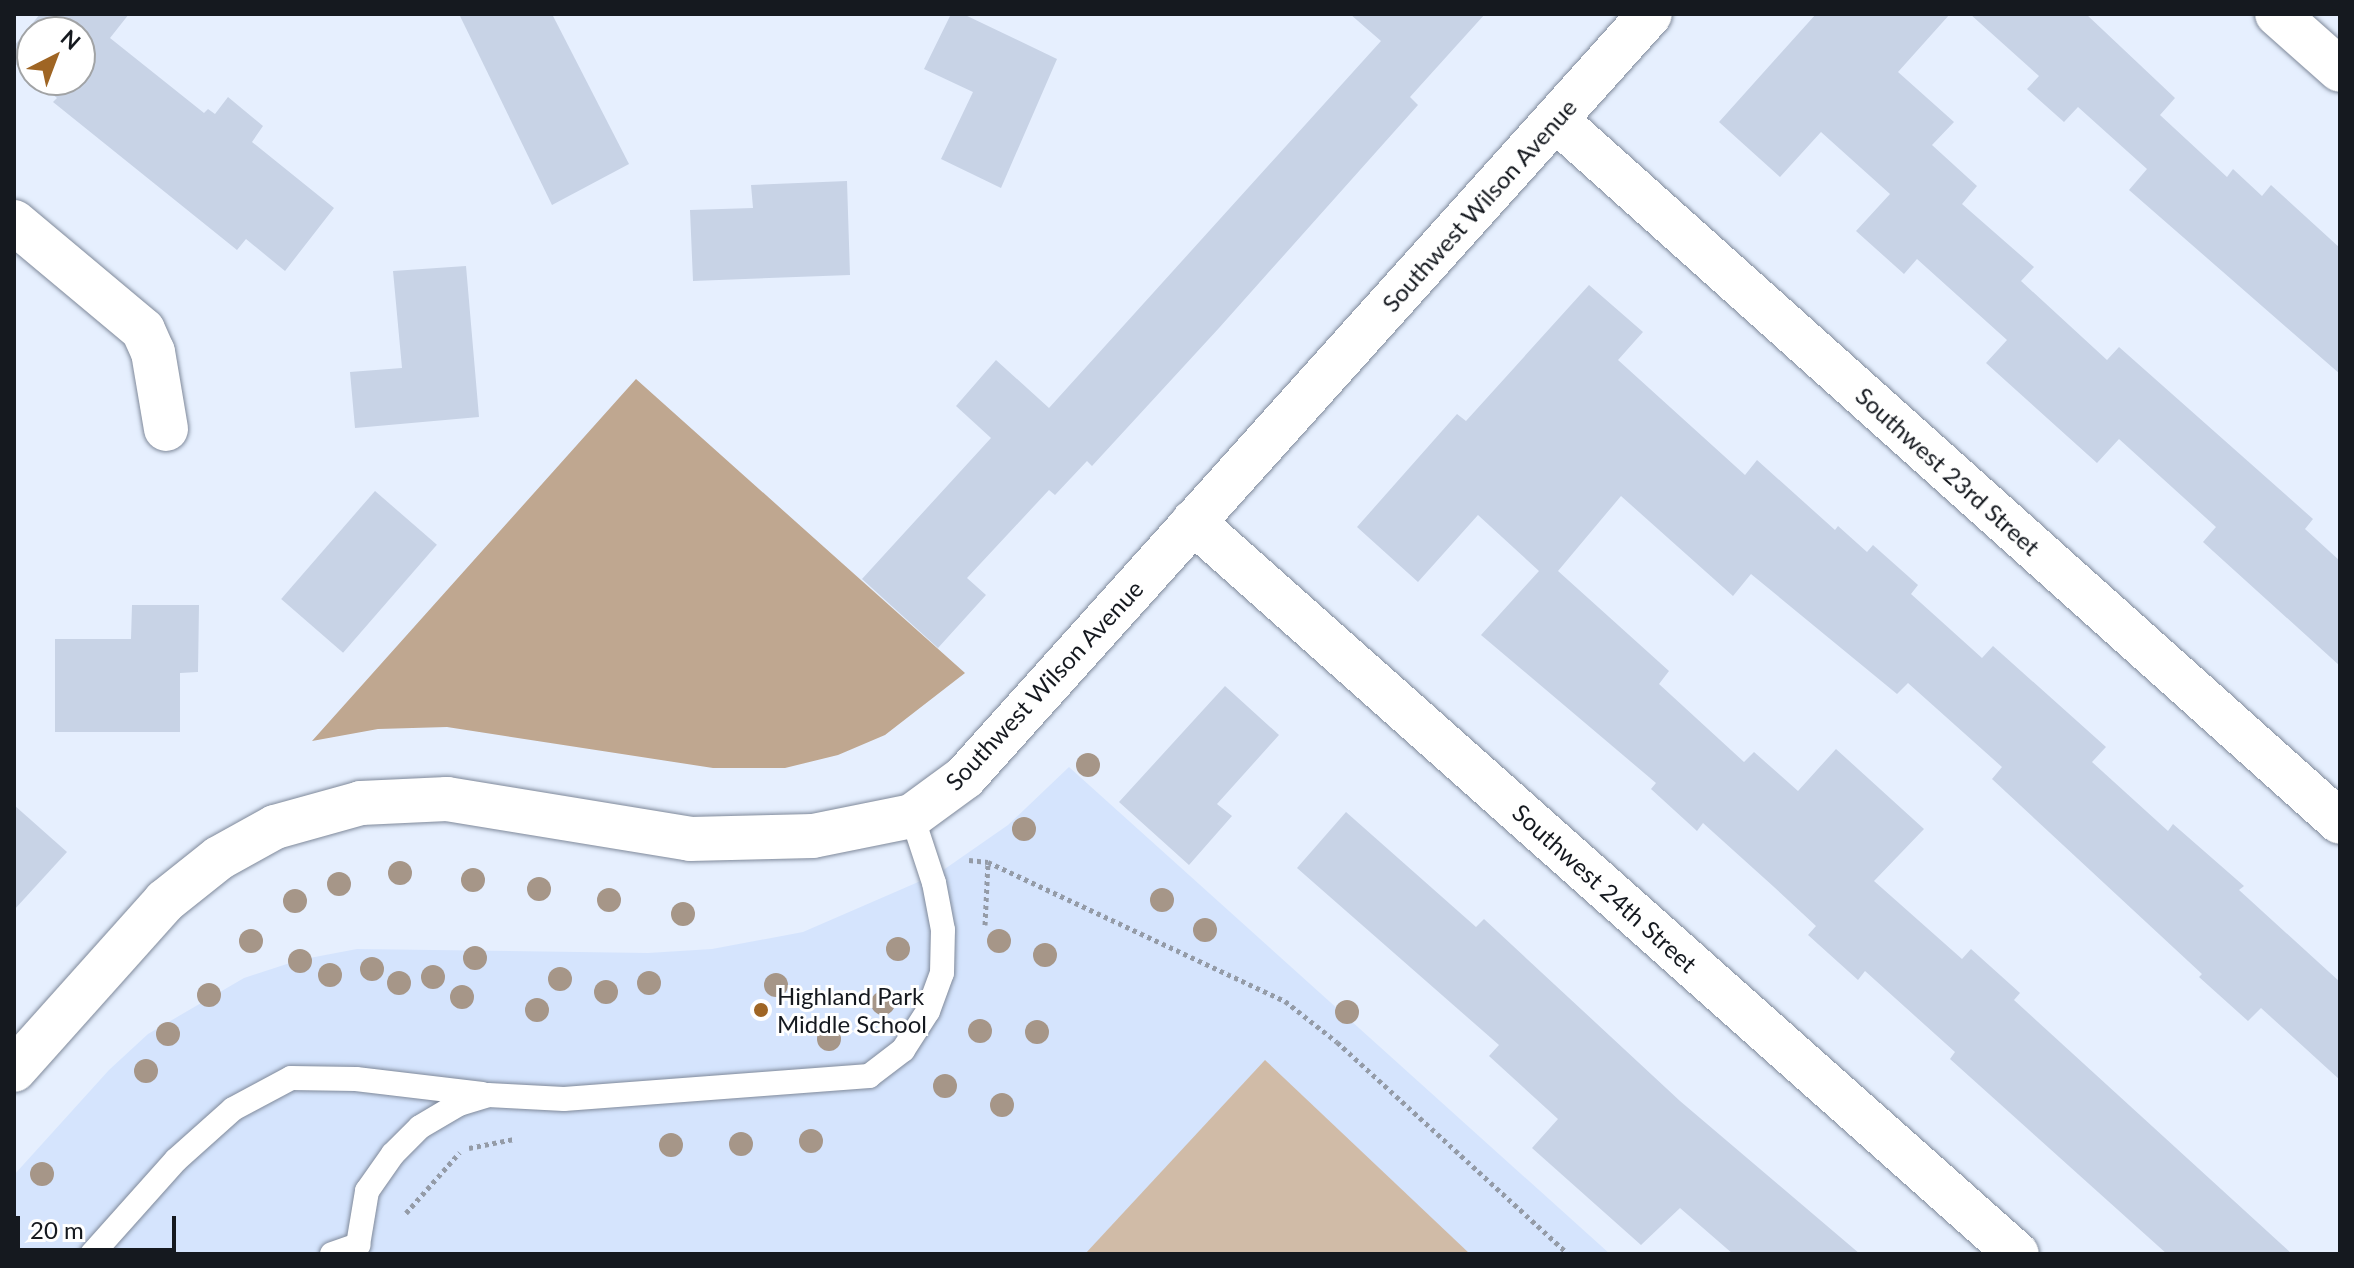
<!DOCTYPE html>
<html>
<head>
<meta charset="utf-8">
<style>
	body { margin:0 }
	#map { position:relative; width:2354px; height:1268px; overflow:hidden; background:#e6effe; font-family:Lato,sans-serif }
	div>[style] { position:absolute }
	.built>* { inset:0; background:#d5e4fd }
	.green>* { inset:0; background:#d0bba7 }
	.forest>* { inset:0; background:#bfa790 }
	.building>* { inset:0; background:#c8d3e6; transform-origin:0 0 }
	.path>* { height:5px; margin-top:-2.5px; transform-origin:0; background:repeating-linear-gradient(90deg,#949ba7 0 4px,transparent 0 8px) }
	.roads { filter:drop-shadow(0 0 2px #7f899a) drop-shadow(0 0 2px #7f899a) }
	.lane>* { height:24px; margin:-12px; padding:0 12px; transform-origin:12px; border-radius:12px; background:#fff }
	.street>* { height:44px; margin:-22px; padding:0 22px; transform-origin:22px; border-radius:22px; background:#fff }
	.secondary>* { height:44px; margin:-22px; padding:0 22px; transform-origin:22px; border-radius:22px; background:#fff }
	.trees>* { width:24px; height:24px; margin:-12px; border-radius:50%; background:#a69688 }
	.dots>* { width:22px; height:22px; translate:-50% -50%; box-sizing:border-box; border:4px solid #fff; border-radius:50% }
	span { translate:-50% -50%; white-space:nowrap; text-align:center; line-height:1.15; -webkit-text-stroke:6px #fff; paint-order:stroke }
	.street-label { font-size:24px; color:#15191f }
	.poi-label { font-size:24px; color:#15191f }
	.left { translate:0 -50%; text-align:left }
	.frame { position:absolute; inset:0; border:16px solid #15191f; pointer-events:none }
	.north { position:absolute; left:16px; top:16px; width:80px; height:80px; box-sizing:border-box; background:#fff; border:2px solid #a1a3a5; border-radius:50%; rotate:42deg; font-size:22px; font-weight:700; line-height:32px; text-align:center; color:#15191f }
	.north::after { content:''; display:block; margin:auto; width:28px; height:36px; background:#9f6524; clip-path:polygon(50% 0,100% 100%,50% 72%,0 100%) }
	.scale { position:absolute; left:16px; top:1216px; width:160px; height:36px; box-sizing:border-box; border:4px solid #15191f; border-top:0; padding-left:10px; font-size:24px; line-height:28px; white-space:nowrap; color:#15191f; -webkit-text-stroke:6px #fff; paint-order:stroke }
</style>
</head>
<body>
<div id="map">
	<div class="built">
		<i style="clip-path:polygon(1069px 767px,1610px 1254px,14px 1254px,14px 1175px,109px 1070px,148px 1034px,244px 978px,299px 960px,357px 949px,648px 953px,712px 949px,803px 932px,939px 873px,1008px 825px)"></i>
	</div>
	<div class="green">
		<i style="clip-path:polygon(1265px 1060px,1470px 1254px,1085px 1254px)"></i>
	</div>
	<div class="forest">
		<i style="clip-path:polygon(636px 379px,965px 673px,885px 735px,838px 755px,785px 768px,713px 768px,447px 727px,378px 729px,312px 741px)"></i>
	</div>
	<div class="building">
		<i style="clip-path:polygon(40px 14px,129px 14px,110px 38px,204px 113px,208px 109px,215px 114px,228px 97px,263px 126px,252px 142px,334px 208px,285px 271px,246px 239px,237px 250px,53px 102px,57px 98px,35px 80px,80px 80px,80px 32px,32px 32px,32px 77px,14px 63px,14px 46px)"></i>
		<i style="clip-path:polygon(459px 14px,552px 14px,629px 164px,552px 205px)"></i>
		<i style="clip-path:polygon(951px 14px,963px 14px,1057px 59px,1001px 188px,941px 159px,973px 92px,924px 69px)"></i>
		<i style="clip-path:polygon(1350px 14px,1485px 14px,1410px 97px,1418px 105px,1219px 328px,1092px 466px,1087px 461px,1055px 495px,1049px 490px,967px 578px,986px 595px,938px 648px,862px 579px,991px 438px,956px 406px,996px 360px,1049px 408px,1381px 41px)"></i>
		<i style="clip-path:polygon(1816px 14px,1950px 14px,1898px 72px,1954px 122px,1932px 145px,1977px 186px,1962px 204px,2034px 267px,2021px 281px,2107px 360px,2119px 347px,2313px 519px,2305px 529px,2340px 561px,2340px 666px,2203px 542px,2216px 527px,2119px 439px,2097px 463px,1986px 363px,2007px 340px,1917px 259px,1904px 274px,1856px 231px,1890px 194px,1821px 132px,1780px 177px,1719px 122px)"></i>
		<i style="clip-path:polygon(1970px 14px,2086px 14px,2175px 98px,2160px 115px,2227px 177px,2233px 169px,2262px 196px,2271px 185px,2340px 248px,2340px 374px,2129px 190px,2147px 169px,2078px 107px,2064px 122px,2027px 89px,2039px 76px)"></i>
		<i style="clip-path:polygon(847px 181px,850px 275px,693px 281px,690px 210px,753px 208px,751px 185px)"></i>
		<i style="clip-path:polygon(466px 266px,479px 417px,355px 428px,350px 372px,402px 368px,393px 271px)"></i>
		<i style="clip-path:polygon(1589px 285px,1643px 332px,1618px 360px,1745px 475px,1757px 460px,1835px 530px,1838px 526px,1867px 552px,1873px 545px,1918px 585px,1911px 594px,1982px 658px,1993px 646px,2106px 747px,2092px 762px,2168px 831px,2173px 824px,2244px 886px,2239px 890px,2340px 982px,2340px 1080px,2261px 1008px,2248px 1021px,2199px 977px,2202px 974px,1992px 779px,2002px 767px,1908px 683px,1897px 694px,1751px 574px,1733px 596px,1621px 496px,1558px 571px,1669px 671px,1659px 684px,1744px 762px,1754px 752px,1798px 791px,1836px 749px,1924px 829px,1874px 881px,1962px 959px,1971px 949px,2020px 993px,2014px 1000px,2292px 1254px,2167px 1254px,1950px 1059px,1955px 1052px,1865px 971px,1858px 980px,1808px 935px,1816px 926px,1774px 887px,1703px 823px,1697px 831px,1651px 789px,1656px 783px,1481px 635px,1539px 571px,1478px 515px,1418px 582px,1357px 527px,1457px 414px,1466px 421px)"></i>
		<i style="left:375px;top:491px;width:82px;height:143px;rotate:41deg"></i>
		<i style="clip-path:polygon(132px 605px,199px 605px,198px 672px,180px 673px,180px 732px,55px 732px,55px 639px,131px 639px)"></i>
		<i style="clip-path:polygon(1225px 686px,1279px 735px,1217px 804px,1232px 816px,1189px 865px,1119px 802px)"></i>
		<i style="clip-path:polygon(14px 805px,67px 852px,14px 910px)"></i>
		<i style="clip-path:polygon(1346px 812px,1476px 927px,1484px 919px,1680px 1101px,1860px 1254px,1733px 1254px,1680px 1208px,1641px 1245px,1532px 1148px,1558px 1119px,1489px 1056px,1499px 1045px,1297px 868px)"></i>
	</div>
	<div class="path">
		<i style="left:969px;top:860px;width:19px;rotate:6deg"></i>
		<i style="left:988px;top:862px;width:328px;rotate:25.1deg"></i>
		<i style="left:1285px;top:1001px;width:66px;rotate:38.3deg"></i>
		<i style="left:1337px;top:1042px;width:314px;rotate:42.5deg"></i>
		<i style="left:985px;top:925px;width:63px;rotate:-87.3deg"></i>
		<i style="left:469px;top:1148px;width:46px;rotate:-11.3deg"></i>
		<i style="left:406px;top:1213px;width:81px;rotate:-48.5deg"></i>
	</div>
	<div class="roads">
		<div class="lane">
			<i style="left:92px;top:1254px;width:126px;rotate:-48.2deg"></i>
			<i style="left:176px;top:1160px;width:76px;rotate:-41.8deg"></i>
			<i style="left:233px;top:1109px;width:66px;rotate:-28.1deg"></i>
			<i style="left:291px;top:1078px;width:65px;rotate:0.9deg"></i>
			<i style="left:356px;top:1079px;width:127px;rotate:6.8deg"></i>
			<i style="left:332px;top:1254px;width:28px;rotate:-19deg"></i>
			<i style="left:358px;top:1245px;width:55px;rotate:-80.5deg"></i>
			<i style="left:367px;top:1191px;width:45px;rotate:-54.9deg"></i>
			<i style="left:393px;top:1154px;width:38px;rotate:-45deg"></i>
			<i style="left:420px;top:1127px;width:45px;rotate:-30.5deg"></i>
			<i style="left:459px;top:1104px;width:30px;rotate:-17deg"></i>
			<i style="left:488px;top:1095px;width:76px;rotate:3deg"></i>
			<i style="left:564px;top:1099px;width:306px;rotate:-4.3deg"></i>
			<i style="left:869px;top:1076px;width:43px;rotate:-37.4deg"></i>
			<i style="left:903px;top:1050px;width:46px;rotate:-57.3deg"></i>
			<i style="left:928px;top:1011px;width:40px;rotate:-69.8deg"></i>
			<i style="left:942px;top:973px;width:43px;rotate:-88.7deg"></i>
			<i style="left:943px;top:930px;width:48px;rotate:-100.8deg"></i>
			<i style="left:934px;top:883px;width:71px;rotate:-108.2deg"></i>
		</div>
		<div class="street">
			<i style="left:2277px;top:14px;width:84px;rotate:41.6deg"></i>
			<i style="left:1556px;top:120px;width:1052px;rotate:41.84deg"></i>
			<i style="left:14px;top:222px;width:168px;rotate:39.9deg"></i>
			<i style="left:143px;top:330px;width:24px;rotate:66deg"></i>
			<i style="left:153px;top:352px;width:78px;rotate:80.4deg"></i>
			<i style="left:1193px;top:522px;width:1102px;rotate:41.62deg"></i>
		</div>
		<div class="secondary">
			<i style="left:14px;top:1070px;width:227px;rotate:-48.2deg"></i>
			<i style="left:165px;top:901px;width:69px;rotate:-38.5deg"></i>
			<i style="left:219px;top:858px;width:64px;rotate:-29deg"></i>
			<i style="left:275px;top:827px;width:89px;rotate:-15.6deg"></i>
			<i style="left:361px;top:803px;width:86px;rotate:-2.7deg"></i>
			<i style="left:447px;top:799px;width:246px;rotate:9.3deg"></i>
			<i style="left:690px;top:839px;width:123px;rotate:-1.4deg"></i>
			<i style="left:813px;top:836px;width:101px;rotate:-11.4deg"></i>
			<i style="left:912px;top:816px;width:66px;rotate:-36.3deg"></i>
			<i style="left:965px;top:777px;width:1025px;rotate:-48.08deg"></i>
		</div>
	</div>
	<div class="trees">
		<i style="left:1088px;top:765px"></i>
		<i style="left:1024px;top:829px"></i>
		<i style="left:400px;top:873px"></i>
		<i style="left:473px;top:880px"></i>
		<i style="left:339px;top:884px"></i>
		<i style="left:539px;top:889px"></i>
		<i style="left:609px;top:900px"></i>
		<i style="left:1162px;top:900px"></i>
		<i style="left:295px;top:901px"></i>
		<i style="left:683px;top:914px"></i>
		<i style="left:1205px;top:930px"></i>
		<i style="left:251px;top:941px"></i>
		<i style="left:999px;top:941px"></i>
		<i style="left:898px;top:949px"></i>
		<i style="left:1045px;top:955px"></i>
		<i style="left:475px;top:958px"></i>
		<i style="left:300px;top:961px"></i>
		<i style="left:372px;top:969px"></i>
		<i style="left:330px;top:975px"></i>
		<i style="left:433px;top:977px"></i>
		<i style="left:560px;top:979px"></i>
		<i style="left:399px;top:983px"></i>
		<i style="left:649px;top:983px"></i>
		<i style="left:776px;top:985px"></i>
		<i style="left:606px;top:992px"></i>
		<i style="left:209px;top:995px"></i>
		<i style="left:462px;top:997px"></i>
		<i style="left:883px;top:1003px"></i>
		<i style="left:537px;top:1010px"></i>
		<i style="left:1347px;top:1012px"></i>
		<i style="left:980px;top:1031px"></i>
		<i style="left:1037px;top:1032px"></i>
		<i style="left:168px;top:1034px"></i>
		<i style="left:829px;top:1039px"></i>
		<i style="left:146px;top:1071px"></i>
		<i style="left:945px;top:1086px"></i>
		<i style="left:1002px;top:1105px"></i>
		<i style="left:811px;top:1141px"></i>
		<i style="left:741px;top:1144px"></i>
		<i style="left:671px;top:1145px"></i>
		<i style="left:42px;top:1174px"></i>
	</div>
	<div class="dots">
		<i style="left:761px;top:1010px;background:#9f6524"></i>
	</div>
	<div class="street-label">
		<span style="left:1479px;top:205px;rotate:-48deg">Southwest Wilson Avenue</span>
		<span style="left:1948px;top:471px;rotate:42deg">Southwest 23rd Street</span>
		<span style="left:1044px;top:685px;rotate:-47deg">Southwest Wilson Avenue</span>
		<span style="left:1605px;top:888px;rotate:42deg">Southwest 24th Street</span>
	</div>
	<div class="poi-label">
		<span class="left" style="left:777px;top:1010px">Highland Park<br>Middle School</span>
	</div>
	<div class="frame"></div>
	<div class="north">N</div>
	<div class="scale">20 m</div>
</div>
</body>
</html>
